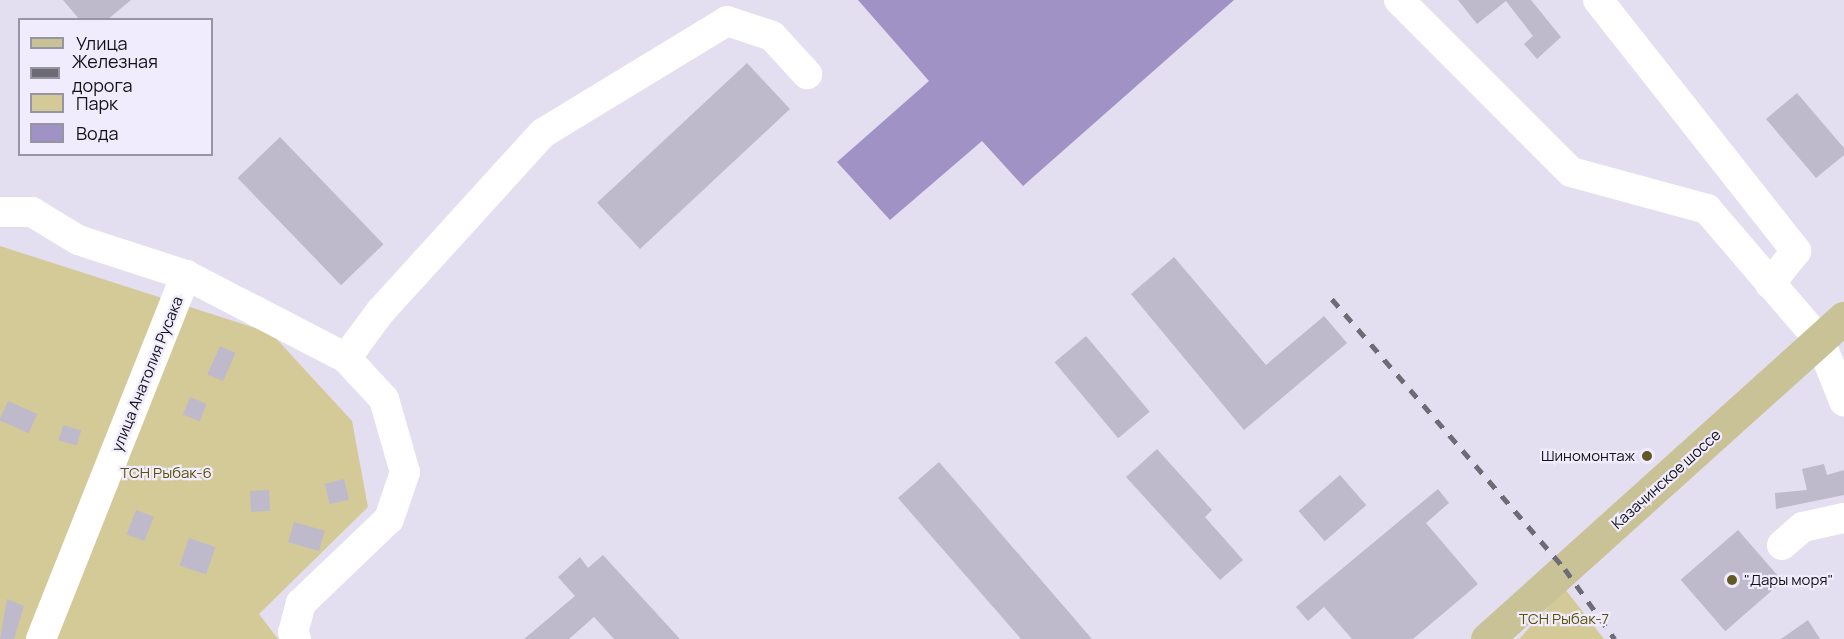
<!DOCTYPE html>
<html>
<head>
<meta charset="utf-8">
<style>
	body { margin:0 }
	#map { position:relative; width:1844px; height:639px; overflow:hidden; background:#e3dff0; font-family:Manrope,sans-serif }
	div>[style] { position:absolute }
	.green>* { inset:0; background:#d3ca98 }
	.water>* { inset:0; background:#a192c6 }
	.building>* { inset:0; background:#bebacb; transform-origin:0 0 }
	.minor>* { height:30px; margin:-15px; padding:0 15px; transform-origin:15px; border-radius:15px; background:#fff }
	.major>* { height:33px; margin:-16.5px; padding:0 16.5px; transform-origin:16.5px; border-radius:16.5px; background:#cac297 }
	.rail>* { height:4.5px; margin-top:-2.25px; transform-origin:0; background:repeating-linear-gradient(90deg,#6d6b75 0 10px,transparent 0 20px) }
	.dots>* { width:16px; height:16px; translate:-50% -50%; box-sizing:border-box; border:3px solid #f0ecfe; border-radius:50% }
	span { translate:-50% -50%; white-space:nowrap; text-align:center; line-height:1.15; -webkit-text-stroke:4.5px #f0ecfe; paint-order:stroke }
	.street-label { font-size:15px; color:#131217 }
	.poi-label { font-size:15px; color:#131217 }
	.right { translate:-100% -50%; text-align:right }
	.left { translate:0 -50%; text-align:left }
	.park-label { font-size:15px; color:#5d5109 }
	.legend { position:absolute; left:18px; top:18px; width:195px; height:138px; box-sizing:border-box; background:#f0ecfe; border:2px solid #9895a2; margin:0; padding:8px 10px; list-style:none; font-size:18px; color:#131217 }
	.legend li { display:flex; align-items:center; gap:12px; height:30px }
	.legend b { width:30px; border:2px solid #9895a2 }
</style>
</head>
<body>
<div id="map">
	<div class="green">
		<i style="clip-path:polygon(0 246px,271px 333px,352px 421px,368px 507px,259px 614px,278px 639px,0 639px)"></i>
		<i style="clip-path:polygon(1565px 589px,1604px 639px,1519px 639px)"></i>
	</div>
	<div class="water">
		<i style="clip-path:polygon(858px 0,1234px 0,1023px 186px,982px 141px,890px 220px,837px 162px,929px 81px)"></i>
	</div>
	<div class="building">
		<i style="clip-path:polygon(63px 0,131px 0,107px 20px,80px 20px)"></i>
		<i style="clip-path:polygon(1458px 0,1531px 0,1561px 37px,1537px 59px,1524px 44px,1533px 36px,1506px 1px,1477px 24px)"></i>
		<i style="left:747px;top:63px;width:63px;height:205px;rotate:47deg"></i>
		<i style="clip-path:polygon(1797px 93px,1844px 148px,1844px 155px,1816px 178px,1766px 119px)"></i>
		<i style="left:280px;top:137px;width:149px;height:59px;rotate:46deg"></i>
		<i style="clip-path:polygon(1174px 257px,1266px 365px,1324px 316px,1347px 343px,1244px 430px,1131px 294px)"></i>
		<i style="left:1086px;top:336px;width:99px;height:41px;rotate:50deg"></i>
		<i style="left:220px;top:346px;width:17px;height:31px;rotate:24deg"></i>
		<i style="left:190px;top:397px;width:18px;height:19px;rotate:22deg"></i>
		<i style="left:8px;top:401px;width:32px;height:21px;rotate:24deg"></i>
		<i style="left:63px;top:425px;width:19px;height:16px;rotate:16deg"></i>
		<i style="clip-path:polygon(1157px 449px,1212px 510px,1205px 517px,1243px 560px,1220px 580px,1126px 477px)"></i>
		<i style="clip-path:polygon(939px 462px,1092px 639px,1021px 639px,898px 498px)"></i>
		<i style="clip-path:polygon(1824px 464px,1827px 475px,1844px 470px,1844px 495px,1776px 509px,1775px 493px,1807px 490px,1802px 469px)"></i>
		<i style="left:1340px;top:475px;width:40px;height:55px;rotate:49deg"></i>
		<i style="left:344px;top:479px;width:21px;height:20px;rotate:76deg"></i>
		<i style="clip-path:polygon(1438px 489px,1449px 503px,1426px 523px,1478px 584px,1413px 639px,1352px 639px,1324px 607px,1308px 621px,1296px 607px)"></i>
		<i style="left:269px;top:490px;width:21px;height:19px;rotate:87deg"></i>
		<i style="left:136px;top:510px;width:19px;height:26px;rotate:21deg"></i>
		<i style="left:294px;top:522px;width:32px;height:21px;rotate:16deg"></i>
		<i style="left:1738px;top:530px;width:68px;height:76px;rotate:49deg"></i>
		<i style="left:189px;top:538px;width:28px;height:29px;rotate:19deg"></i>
		<i style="clip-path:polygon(603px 555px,680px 639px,614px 639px,594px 617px,569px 639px,524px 639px,575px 596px,558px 577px,580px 557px,588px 568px)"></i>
		<i style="clip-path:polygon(7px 599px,24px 606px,14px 639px,0 639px)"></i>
		<i style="clip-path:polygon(1808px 620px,1820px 639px,1781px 639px)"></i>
	</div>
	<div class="minor">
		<i style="left:1399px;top:0;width:243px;rotate:45deg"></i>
		<i style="left:1571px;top:172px;width:141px;rotate:15.2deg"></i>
		<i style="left:1707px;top:209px;width:174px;rotate:49.4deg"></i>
		<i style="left:1820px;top:341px;width:65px;rotate:68.2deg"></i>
		<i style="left:1598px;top:0;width:320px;rotate:51.7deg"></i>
		<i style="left:1796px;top:251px;width:42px;rotate:128.2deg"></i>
		<i style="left:0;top:212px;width:32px"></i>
		<i style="left:32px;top:212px;width:54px;rotate:31.3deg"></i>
		<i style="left:78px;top:240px;width:114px;rotate:18deg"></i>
		<i style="left:186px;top:275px;width:180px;rotate:27.4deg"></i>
		<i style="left:346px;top:358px;width:56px;rotate:47.2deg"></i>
		<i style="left:384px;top:399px;width:76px;rotate:74deg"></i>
		<i style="left:405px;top:472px;width:50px;rotate:108.8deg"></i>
		<i style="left:389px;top:519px;width:122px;rotate:136.3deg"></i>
		<i style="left:301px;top:603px;width:30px;rotate:105deg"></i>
		<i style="left:293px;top:632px;width:8px;rotate:67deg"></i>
		<i style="left:346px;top:358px;width:57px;rotate:-53.5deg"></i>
		<i style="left:380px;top:312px;width:242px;rotate:-47.7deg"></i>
		<i style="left:543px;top:133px;width:215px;rotate:-31.3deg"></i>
		<i style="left:727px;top:21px;width:47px;rotate:18.4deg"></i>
		<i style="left:772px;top:36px;width:52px;rotate:47.4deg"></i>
		<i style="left:1782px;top:545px;width:28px;rotate:-41deg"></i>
		<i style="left:1803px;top:527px;width:42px;rotate:-12.4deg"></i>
		<i style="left:41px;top:639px;width:392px;rotate:-68.3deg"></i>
	</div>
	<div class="major">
		<i style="left:1487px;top:639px;width:480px;rotate:-42deg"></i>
	</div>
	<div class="rail">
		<i style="left:1332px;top:299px;width:357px;rotate:49.2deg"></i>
		<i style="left:1565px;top:569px;width:86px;rotate:54.5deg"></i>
	</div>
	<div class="dots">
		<i style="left:1647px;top:456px;background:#625825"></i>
		<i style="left:1732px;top:580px;background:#625825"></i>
	</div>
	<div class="street-label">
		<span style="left:147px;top:374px;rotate:-68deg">улица Анатолия Русака</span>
		<span style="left:1666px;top:479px;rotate:-42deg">Казачинское шоссе</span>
	</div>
	<div class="poi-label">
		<span class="right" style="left:1635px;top:456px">Шиномонтаж</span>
		<span class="left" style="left:1744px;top:580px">"Дары моря"</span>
	</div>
	<div class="park-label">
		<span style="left:166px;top:473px">ТСН Рыбак-6</span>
		<span style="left:1564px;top:619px">ТСН Рыбак-7</span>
	</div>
	<ul class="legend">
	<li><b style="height:8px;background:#cac297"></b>Улица</li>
	<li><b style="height:8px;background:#6d6b75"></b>Железная дорога</li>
	<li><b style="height:16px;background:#d3ca98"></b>Парк</li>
	<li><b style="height:16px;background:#a192c6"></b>Вода</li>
	</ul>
</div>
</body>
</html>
